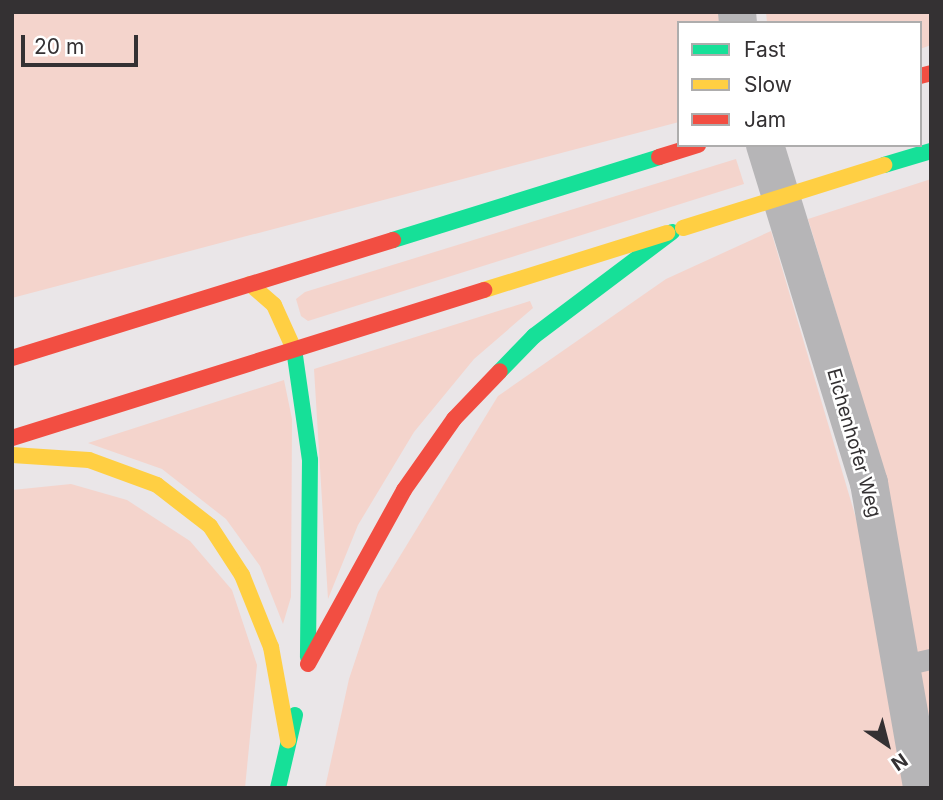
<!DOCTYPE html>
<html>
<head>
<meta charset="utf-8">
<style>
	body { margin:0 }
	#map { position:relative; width:943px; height:800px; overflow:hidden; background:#eae6e8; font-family:Inter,sans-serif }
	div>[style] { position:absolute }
	.green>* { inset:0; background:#f4d4cc }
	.lane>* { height:21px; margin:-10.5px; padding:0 10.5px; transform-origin:10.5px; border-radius:10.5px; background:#b6b5b7 }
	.street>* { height:38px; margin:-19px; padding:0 19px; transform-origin:19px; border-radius:19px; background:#b6b5b7 }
	.fast>* { height:16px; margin:-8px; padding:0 8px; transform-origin:8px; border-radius:8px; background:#16e098 }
	.slow>* { height:16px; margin:-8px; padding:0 8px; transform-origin:8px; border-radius:8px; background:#ffcf43 }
	.jam>* { height:16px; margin:-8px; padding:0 8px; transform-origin:8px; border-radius:8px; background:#f24e42 }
	.slow-bridge>* { height:16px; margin:-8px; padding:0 8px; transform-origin:8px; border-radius:8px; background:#ffcf43 }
	span { translate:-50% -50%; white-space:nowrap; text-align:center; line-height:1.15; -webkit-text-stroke:5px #fff; paint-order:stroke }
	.street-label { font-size:19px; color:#343133 }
	.frame { position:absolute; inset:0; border:14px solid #343133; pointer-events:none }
	.legend { position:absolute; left:677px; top:21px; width:245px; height:126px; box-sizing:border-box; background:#fff; border:2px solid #aeadad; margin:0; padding:9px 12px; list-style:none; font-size:21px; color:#343133 }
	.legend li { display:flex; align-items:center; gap:14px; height:35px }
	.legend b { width:35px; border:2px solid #aeadad }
	.north { position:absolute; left:852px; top:709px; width:70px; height:70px; -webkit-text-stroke:5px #fff; paint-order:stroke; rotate:145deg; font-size:19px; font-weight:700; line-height:28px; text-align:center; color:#343133 }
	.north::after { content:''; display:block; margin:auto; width:24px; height:32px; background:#343133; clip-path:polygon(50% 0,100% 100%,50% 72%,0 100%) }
	.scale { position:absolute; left:21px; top:35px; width:117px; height:32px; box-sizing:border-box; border:4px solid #343133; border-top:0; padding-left:9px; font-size:21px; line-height:24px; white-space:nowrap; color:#343133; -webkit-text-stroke:5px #fff; paint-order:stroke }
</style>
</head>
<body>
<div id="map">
	<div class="green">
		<i style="clip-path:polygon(12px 12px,723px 12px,724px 23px,679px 23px,679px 122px,12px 298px)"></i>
		<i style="clip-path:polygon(766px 12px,931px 12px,931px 45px,920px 49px,920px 23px,767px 23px)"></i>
		<i style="clip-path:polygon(736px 159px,744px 184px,308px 321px,301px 316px,296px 299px,305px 292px)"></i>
		<i style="clip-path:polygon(931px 179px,931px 726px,837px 315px,808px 219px)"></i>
		<i style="clip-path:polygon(771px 231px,858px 525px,905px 788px,325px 788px,349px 679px,378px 592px,498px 396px,666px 279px)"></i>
		<i style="clip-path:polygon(530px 301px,533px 308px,474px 359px,414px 432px,358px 525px,328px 599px,314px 369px)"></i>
		<i style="clip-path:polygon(284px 380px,292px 419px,291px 597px,283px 624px,260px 566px,226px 519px,162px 469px,88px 443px)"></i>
		<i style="clip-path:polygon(71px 484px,127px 500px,190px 541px,232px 590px,257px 665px,245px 788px,12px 788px,12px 490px)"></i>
	</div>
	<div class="lane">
		<i style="left:904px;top:665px;width:28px;rotate:-13deg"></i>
	</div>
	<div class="street">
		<i style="left:737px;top:12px;width:11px;rotate:85deg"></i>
		<i style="left:765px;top:145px;width:354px;rotate:72.9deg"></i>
		<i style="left:869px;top:483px;width:310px;rotate:80.1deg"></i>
	</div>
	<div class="fast">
		<i style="left:884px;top:165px;width:49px;rotate:-16.6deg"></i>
		<i style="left:393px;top:240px;width:279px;rotate:-17.3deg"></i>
		<i style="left:294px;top:349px;width:112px;rotate:81.8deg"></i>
		<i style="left:310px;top:460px;width:197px;rotate:90.6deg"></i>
		<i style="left:500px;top:371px;width:49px;rotate:-45.8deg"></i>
		<i style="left:534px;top:336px;width:173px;rotate:-37deg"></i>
		<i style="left:278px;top:788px;width:75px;rotate:-76.9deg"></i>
	</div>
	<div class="slow">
		<i style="left:250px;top:284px;width:32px;rotate:41deg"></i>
		<i style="left:274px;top:305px;width:48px;rotate:65.6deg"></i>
		<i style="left:484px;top:290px;width:192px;rotate:-17.3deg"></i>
		<i style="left:12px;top:455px;width:77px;rotate:3.7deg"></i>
		<i style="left:89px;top:460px;width:72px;rotate:20.2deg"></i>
		<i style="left:157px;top:485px;width:67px;rotate:37.7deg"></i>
		<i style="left:210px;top:526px;width:59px;rotate:56.9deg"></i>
		<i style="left:242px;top:575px;width:78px;rotate:68.1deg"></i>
		<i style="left:271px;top:647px;width:95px;rotate:79.6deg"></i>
	</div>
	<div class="jam">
		<i style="left:920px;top:76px;width:11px;rotate:-15deg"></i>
		<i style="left:659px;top:157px;width:41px;rotate:-17.1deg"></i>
		<i style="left:12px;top:358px;width:399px;rotate:-17.2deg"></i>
		<i style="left:12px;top:438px;width:495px;rotate:-17.4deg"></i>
		<i style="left:308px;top:664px;width:199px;rotate:-61.1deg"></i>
		<i style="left:404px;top:490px;width:87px;rotate:-54.8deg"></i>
		<i style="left:454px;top:419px;width:66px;rotate:-46.2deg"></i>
	</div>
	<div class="slow-bridge">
		<i style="left:683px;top:228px;width:211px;rotate:-17.4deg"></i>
	</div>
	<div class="street-label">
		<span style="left:854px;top:443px;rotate:74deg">Eichenhofer Weg</span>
	</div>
	<div class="frame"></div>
	<ul class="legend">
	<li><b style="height:9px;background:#16e098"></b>Fast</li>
	<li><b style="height:9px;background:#ffcf43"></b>Slow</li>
	<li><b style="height:9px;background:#f24e42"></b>Jam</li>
	</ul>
	<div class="north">N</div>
	<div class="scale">20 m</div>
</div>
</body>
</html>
